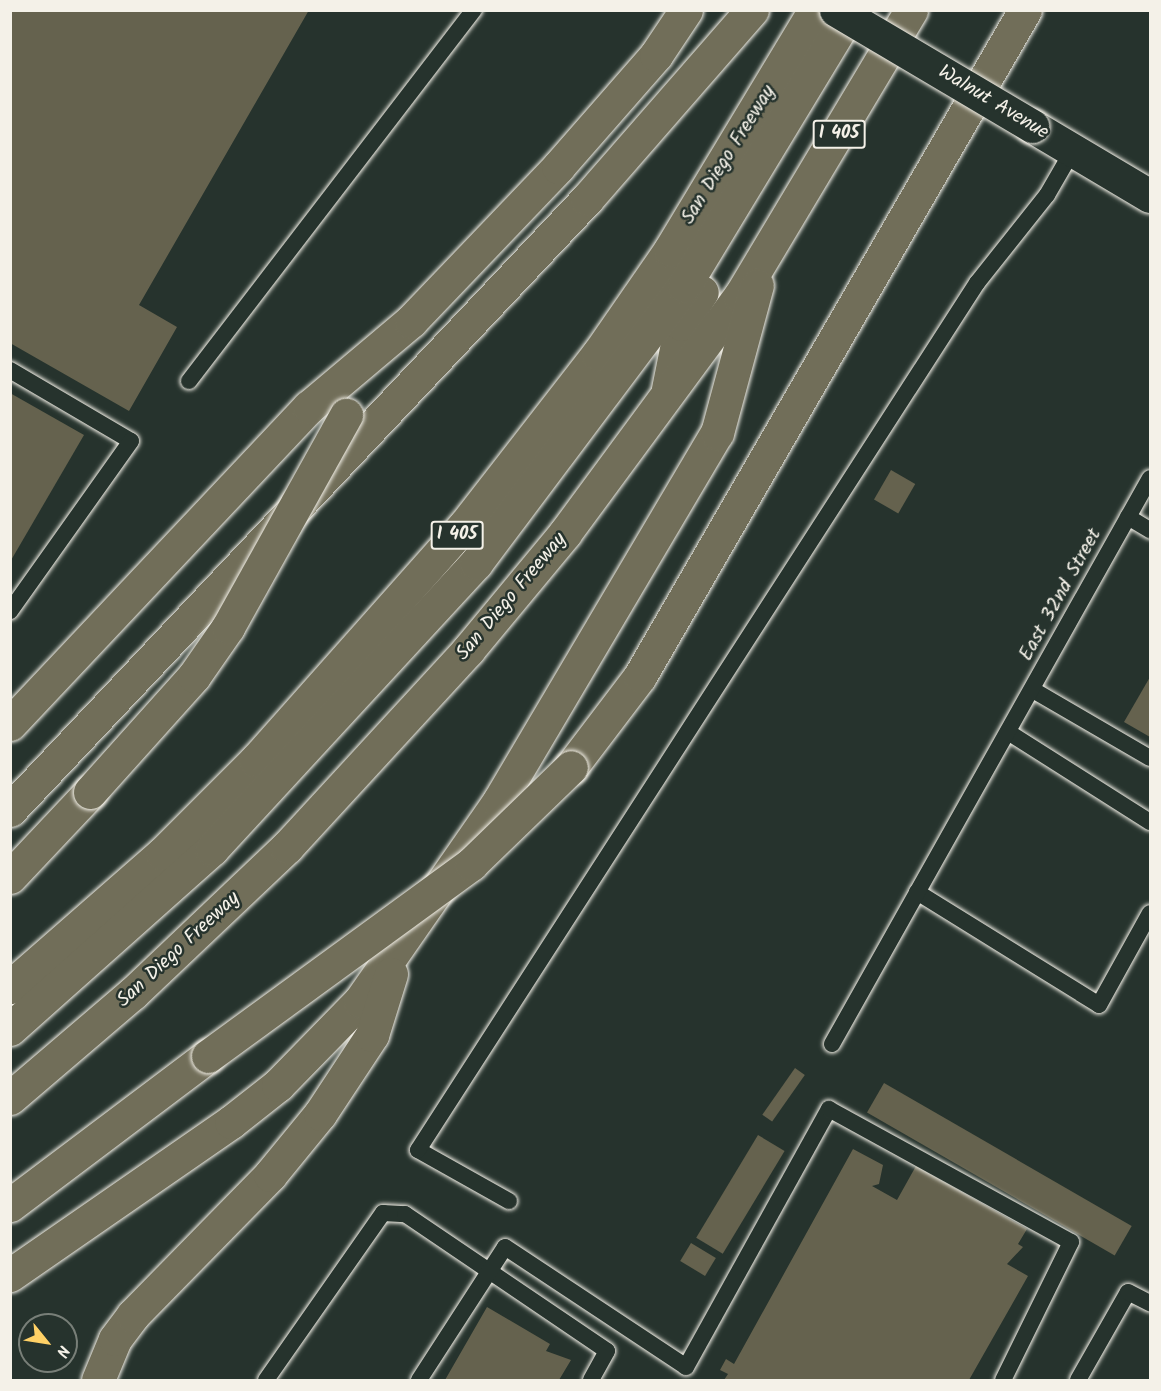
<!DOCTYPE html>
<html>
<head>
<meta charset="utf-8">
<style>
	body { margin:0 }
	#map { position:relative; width:1161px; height:1391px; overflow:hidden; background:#26332d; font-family:Kalam,sans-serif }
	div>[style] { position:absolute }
	.building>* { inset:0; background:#65624e; transform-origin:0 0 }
	.roads { filter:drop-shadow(0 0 2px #f4f1e8) drop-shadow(0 0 2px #f4f1e8) }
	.service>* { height:16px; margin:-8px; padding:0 8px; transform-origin:8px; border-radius:8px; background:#26332d }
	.tertiary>* { height:33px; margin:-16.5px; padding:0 16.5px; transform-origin:16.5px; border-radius:16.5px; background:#26332d }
	.motorway>* { height:33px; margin:-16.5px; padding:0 16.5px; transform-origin:16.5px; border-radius:16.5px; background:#716e59 }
	.bridges { filter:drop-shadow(0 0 2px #f4f1e8) drop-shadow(0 0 2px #f4f1e8) }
	.tertiary-bridge>* { height:33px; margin:-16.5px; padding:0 16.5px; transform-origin:16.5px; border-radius:16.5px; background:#26332d }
	.motorway-bridge>* { height:33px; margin:-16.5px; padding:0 16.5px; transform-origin:16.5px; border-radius:16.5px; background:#716e59 }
	span { translate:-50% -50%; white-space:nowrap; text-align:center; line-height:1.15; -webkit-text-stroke:5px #26332d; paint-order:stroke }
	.shield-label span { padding:2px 4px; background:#26332d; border:2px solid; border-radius:4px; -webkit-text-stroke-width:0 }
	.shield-label { font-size:18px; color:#f4f1e8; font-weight:700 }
	.street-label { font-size:20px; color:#f4f1e8 }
	.frame { position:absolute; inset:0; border:12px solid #f4f1e8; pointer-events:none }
	.north { position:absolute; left:18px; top:1313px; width:60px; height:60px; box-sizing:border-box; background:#26332d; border:2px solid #787f78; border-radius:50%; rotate:120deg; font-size:16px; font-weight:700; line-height:24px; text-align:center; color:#f4f1e8 }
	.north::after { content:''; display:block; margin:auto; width:21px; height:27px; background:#ffd166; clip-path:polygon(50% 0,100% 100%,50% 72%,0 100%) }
</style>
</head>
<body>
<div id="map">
	<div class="building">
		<i style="clip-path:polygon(10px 10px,309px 10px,139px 305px,177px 327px,129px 411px,10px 343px)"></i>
		<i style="clip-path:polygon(10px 393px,84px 435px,10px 562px)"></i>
		<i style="left:891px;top:470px;width:28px;height:34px;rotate:30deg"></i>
		<i style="clip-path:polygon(1150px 677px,1150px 737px,1124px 722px)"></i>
		<i style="left:795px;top:1068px;width:12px;height:57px;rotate:35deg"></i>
		<i style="left:884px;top:1083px;width:286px;height:34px;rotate:30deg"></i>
		<i style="left:758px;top:1135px;width:31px;height:120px;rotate:31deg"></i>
		<i style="clip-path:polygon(853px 1149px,883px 1165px,879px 1184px,872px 1186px,897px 1200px,916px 1166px,1027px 1229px,1018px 1244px,1023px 1247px,1007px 1264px,1028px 1276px,969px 1380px,724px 1380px,728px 1374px,720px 1370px,726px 1359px,734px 1364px)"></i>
		<i style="left:691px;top:1243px;width:29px;height:21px;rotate:31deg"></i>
		<i style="clip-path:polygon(487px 1307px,550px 1344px,546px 1351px,571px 1360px,559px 1380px,445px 1380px)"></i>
	</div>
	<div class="roads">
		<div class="service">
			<i style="left:10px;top:370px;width:140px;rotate:30.4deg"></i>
			<i style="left:131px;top:441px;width:209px;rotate:125.4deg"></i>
			<i style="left:189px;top:381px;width:468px;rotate:-52.5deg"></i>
			<i style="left:1128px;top:517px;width:26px;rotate:31deg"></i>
			<i style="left:1033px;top:690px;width:135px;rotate:30.2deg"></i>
			<i style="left:1008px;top:732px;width:168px;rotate:32.4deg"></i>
			<i style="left:917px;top:892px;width:214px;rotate:31.8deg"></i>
			<i style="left:1099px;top:1005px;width:105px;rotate:-61deg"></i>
			<i style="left:832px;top:1044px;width:649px;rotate:-60.67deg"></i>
			<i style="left:509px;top:1201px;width:104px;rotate:-150.7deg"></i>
			<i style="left:418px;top:1150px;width:1032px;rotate:-57.19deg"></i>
			<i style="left:977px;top:283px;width:112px;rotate:-51.5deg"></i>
			<i style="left:1047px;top:195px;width:52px;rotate:-60deg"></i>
			<i style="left:266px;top:1380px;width:204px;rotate:-55deg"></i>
			<i style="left:383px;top:1213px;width:22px;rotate:3deg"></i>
			<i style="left:405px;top:1214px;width:244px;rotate:34.1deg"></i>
			<i style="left:607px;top:1351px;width:33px;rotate:119deg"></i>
			<i style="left:419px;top:1380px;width:158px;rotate:-57.1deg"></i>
			<i style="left:505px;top:1247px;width:217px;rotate:33.5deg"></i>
			<i style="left:686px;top:1367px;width:295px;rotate:-61deg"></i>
			<i style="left:829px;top:1109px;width:276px;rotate:28.8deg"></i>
			<i style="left:1071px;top:1242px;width:154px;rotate:116.2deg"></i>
			<i style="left:1078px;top:1380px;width:101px;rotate:-60.4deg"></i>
			<i style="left:1128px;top:1292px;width:25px;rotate:27deg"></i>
		</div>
		<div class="tertiary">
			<i style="left:1032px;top:126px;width:137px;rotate:30.7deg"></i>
		</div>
		<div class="motorway">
			<i style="left:668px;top:389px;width:66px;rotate:-78.7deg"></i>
			<i style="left:681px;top:324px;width:38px;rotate:-57deg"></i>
			<i style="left:10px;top:724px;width:436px;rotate:-46.7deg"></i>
			<i style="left:309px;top:407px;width:133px;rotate:-40.1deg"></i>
			<i style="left:411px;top:321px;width:213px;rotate:-46.3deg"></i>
			<i style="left:558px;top:167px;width:149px;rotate:-48.8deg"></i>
			<i style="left:656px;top:55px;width:54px;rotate:-56.3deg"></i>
			<i style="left:571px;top:767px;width:114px;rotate:-52.8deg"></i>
			<i style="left:640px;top:676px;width:769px;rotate:-59.97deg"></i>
			<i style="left:10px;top:810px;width:840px;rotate:-46.64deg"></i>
			<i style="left:587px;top:199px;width:251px;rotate:-48.9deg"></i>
			<i style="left:10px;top:877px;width:117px;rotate:-46.7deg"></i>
			<i style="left:10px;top:987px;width:203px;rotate:-41.2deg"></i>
			<i style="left:163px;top:853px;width:132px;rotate:-45deg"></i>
			<i style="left:256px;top:760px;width:313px;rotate:-48.4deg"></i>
			<i style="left:464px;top:526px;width:218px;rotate:-52.1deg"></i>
			<i style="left:598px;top:354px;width:126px;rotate:-55.3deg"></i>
			<i style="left:670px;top:250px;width:280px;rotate:-58.9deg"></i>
			<i style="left:10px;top:1029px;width:271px;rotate:-41.7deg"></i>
			<i style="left:212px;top:849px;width:389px;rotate:-47.3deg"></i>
			<i style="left:476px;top:563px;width:346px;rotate:-53.1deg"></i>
			<i style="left:684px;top:286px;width:323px;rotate:-58.8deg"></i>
			<i style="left:10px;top:1098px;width:162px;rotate:-40.5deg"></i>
			<i style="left:133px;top:993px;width:212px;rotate:-43.5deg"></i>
			<i style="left:287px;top:847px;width:268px;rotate:-47.4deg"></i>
			<i style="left:468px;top:650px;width:152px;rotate:-50.3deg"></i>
			<i style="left:565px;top:533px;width:295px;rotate:-53.6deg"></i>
			<i style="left:740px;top:296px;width:333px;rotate:-59.1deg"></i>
			<i style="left:10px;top:1205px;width:248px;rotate:-37deg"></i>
			<i style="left:10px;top:1275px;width:269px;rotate:-34.7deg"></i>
			<i style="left:231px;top:1122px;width:60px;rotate:-38.2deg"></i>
			<i style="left:278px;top:1085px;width:117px;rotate:-45.7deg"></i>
			<i style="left:360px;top:1001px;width:244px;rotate:-55.2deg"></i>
			<i style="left:499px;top:801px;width:428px;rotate:-59.4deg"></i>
			<i style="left:717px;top:433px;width:153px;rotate:-74.9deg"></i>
			<i style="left:98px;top:1380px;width:44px;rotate:-67.5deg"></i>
			<i style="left:115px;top:1339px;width:30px;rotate:-53deg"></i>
			<i style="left:133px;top:1315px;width:196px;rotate:-45.6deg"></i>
			<i style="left:270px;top:1175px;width:79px;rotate:-50.7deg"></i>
			<i style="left:320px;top:1114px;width:95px;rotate:-56.6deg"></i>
			<i style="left:372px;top:1035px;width:64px;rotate:-72.7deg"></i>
		</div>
	</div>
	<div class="bridges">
		<div class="tertiary-bridge">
			<i style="left:836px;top:10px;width:228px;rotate:30.6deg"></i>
		</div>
		<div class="motorway-bridge">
			<i style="left:90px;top:792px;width:156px;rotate:-48.1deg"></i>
			<i style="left:194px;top:676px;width:60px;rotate:-55.2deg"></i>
			<i style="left:228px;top:627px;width:243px;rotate:-60.9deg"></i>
			<i style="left:208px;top:1056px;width:326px;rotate:-36.1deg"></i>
			<i style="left:471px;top:864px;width:139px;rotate:-44.1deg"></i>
		</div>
	</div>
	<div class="shield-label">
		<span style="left:839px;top:134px">I 405</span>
		<span style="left:457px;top:535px">I 405</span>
	</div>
	<div class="street-label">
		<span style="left:993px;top:103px;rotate:31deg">Walnut Avenue</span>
		<span style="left:729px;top:155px;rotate:-58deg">San Diego Freeway</span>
		<span style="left:1061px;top:595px;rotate:-61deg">East 32nd Street</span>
		<span style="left:512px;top:597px;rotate:-50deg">San Diego Freeway</span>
		<span style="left:179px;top:950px;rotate:-43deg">San Diego Freeway</span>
	</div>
	<div class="frame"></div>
	<div class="north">N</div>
</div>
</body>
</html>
